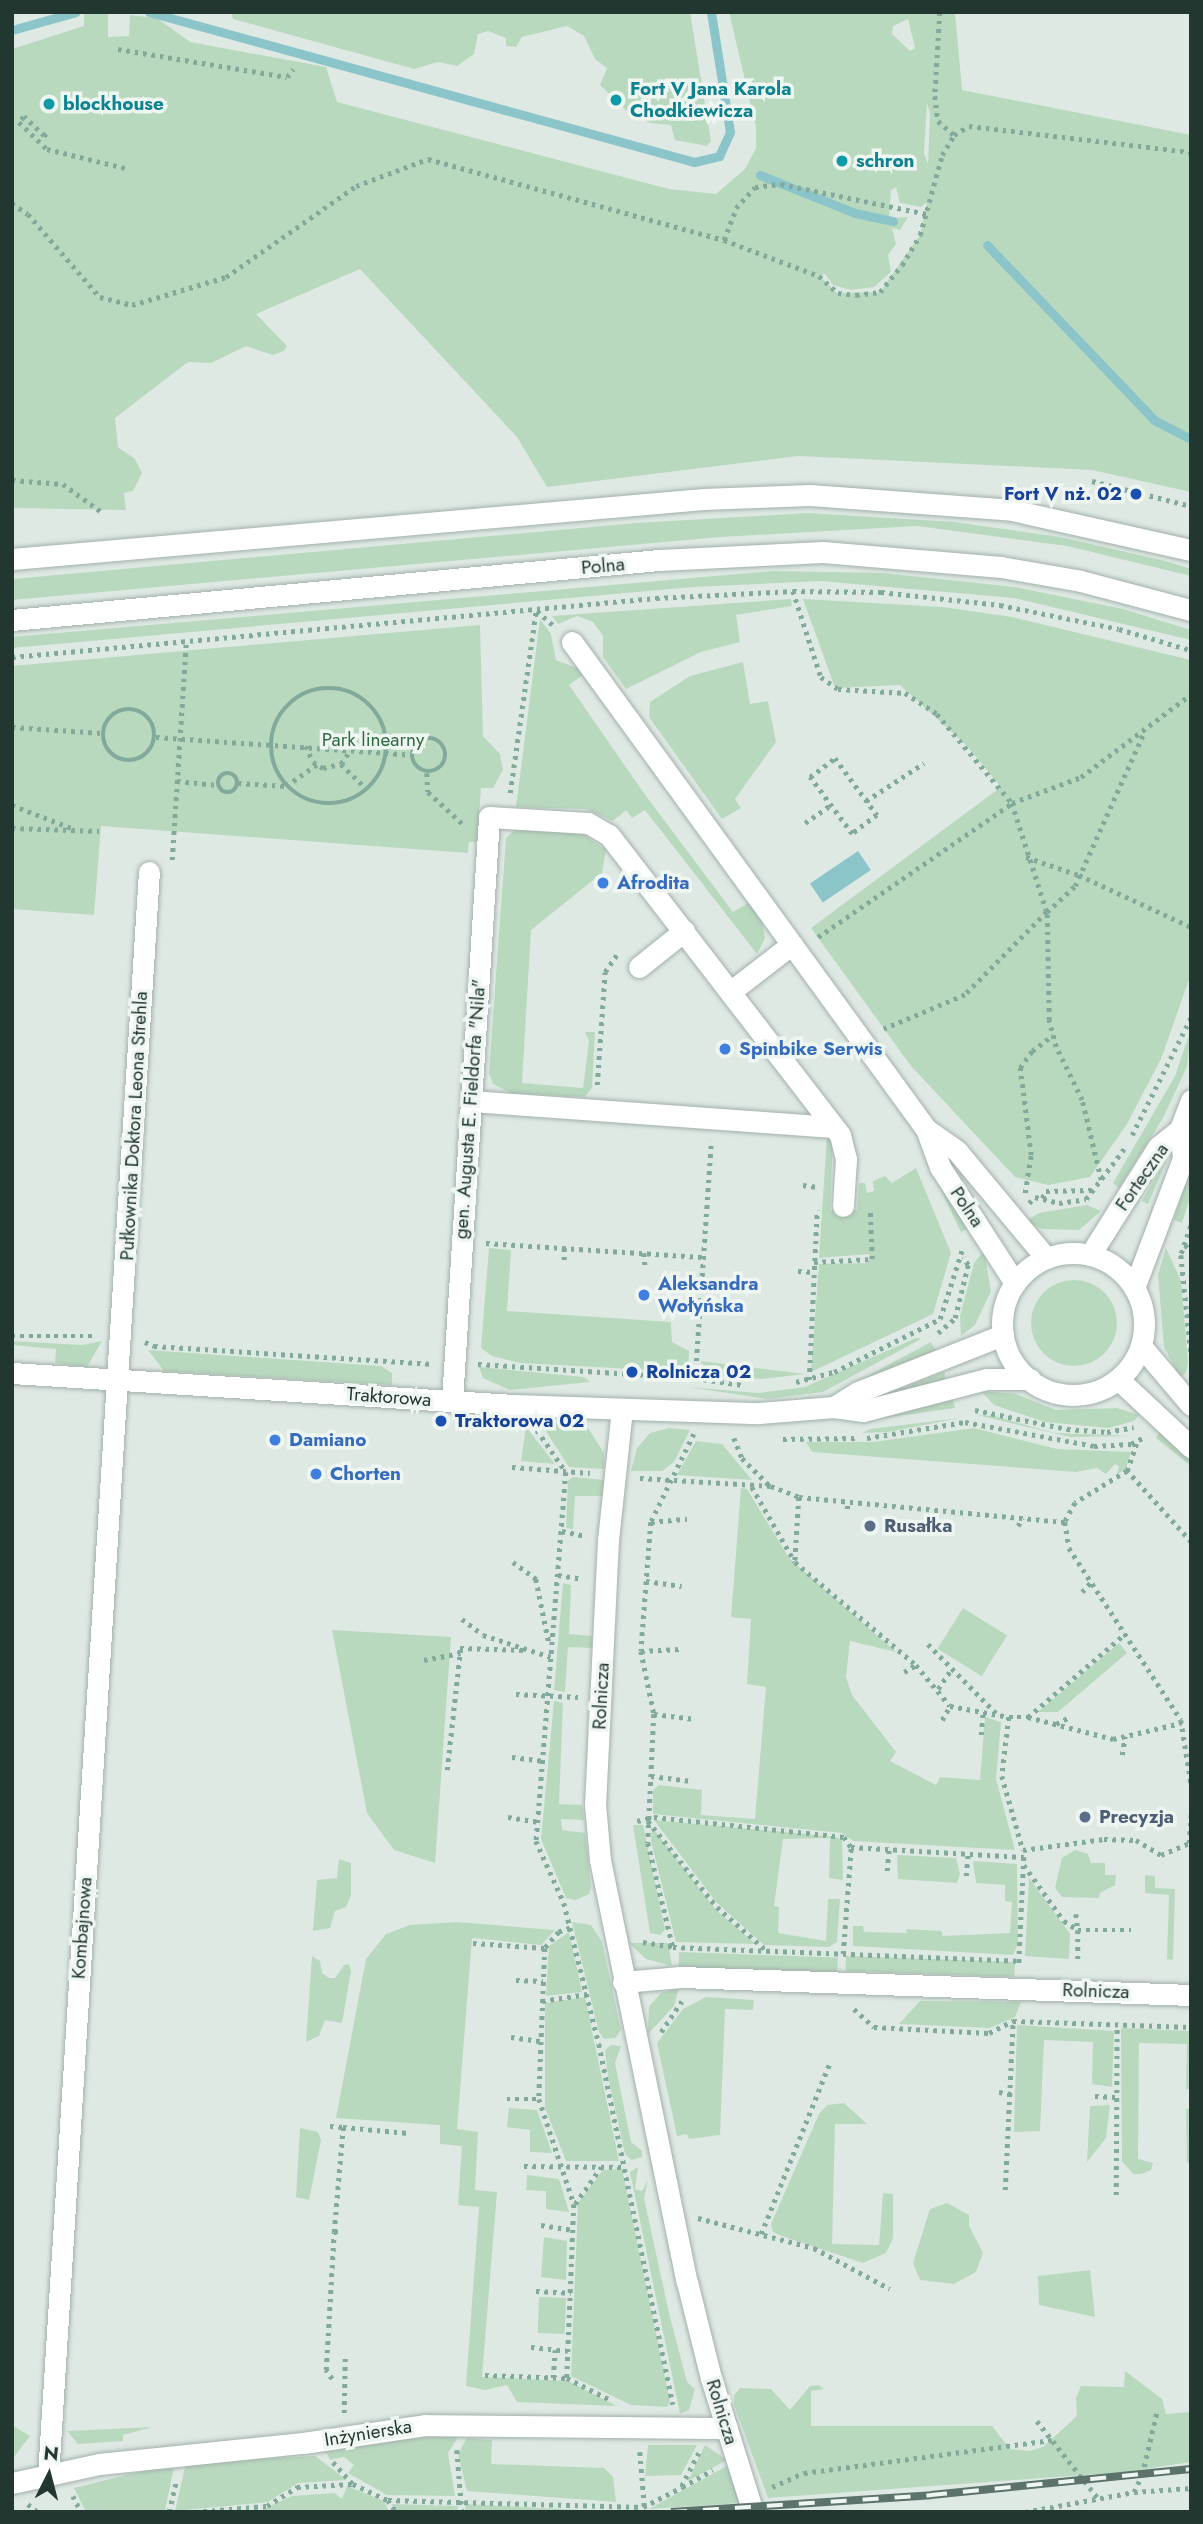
<!DOCTYPE html>
<html>
<head>
<meta charset="utf-8">
<style>
	body { margin:0 }
	#map { position:relative; width:1203px; height:2524px; overflow:hidden; background:#dfe9e4; font-family:Jost,sans-serif }
	div>[style] { position:absolute }
	.green>* { inset:0; background:#b9d9bf; transform-origin:0 0 }
	.round { border-radius:50% }
	.water>* { inset:0; background:#8bc5ca; transform-origin:0 0 }
	.stream>* { height:9px; margin:-4.5px; padding:0 4.5px; transform-origin:4.5px; border-radius:4.5px; background:#8bc5ca }
	.path>* { height:4.5px; margin-top:-2.25px; transform-origin:0; background:repeating-linear-gradient(90deg,#82aa9b 0 3.5px,transparent 0 8.5px) }
	.path>.ring { margin:-2.25px; padding:0; box-sizing:content-box; background:none; border:4.5px solid #82aa9b; border-radius:50% }
	.roads { filter:drop-shadow(0 0 2px #a2b0aa) drop-shadow(0 0 2px #a2b0aa) }
	.minor>* { height:21px; margin:-10.5px; padding:0 10.5px; transform-origin:10.5px; border-radius:10.5px; background:#fff }
	.tertiary>* { height:21px; margin:-10.5px; padding:0 10.5px; transform-origin:10.5px; border-radius:10.5px; background:#fff }
	.tertiary>.ring { margin:-10.5px; padding:0; box-sizing:content-box; background:none; border:21px solid #fff; border-radius:50% }
	.rail>* { height:8px; margin-top:-4px; transform-origin:0; background:repeating-linear-gradient(90deg,#eff6f2 0 16px,#5c736b 0 32px); box-sizing:border-box; border-block:2px solid #5c736b }
	.dots>* { width:19px; height:19px; translate:-50% -50%; box-sizing:border-box; border:4px solid #eff6f2; border-radius:50% }
	span { translate:-50% -50%; white-space:nowrap; text-align:center; line-height:1.15; -webkit-text-stroke:7px #eff6f2; paint-order:stroke }
	.culture-label { font-size:19px; color:#0d838f; font-weight:700 }
	.left { translate:0 -50%; text-align:left }
	.transit-label { font-size:19px; color:#164399; font-weight:700 }
	.right { translate:-100% -50%; text-align:right }
	.street-label { font-size:19px; color:#213730 }
	.park-label { font-size:19px; color:#2f6b42 }
	.shop-label { font-size:19px; color:#366cbe; font-weight:700 }
	.service-label { font-size:19px; color:#4e5e75; font-weight:700 }
	.frame { position:absolute; inset:0; border:14px solid #213730; pointer-events:none }
	.north { position:absolute; left:14px; top:2440px; width:70px; height:70px; -webkit-text-stroke:5px #eff6f2; paint-order:stroke; rotate:6deg; font-size:19px; font-weight:700; line-height:28px; text-align:center; color:#213730 }
	.north::after { content:''; display:block; margin:auto; width:24px; height:32px; background:#213730; clip-path:polygon(50% 0,100% 100%,50% 72%,0 100%) }
</style>
</head>
<body>
<div id="map">
	<div class="green">
		<i style="clip-path:polygon(evenodd,84px 12px,108px 12px,108px 37px,129px 36px,130px 15px,157px 18px,190px 42px,326px 67px,337px 102px,669px 189px,716px 194px,745px 169px,756px 148px,756px 127px,729px 12px,955px 12px,962px 90px,1191px 135px,1191px 492px,1092px 470px,799px 456px,547px 487px,517px 437px,360px 269px,256px 314px,287px 346px,284px 351px,273px 355px,246px 346px,211px 363px,188px 362px,115px 418px,118px 447px,135px 459px,142px 473px,133px 491px,124px 493px,126px 510px,12px 508px,12px 49px,84px 26px,84px 12px,908px 19px,915px 48px,910px 51px,892px 34px,893px 26px,908px 19px,84px 12px,927px 103px,930px 114px,928px 164px,924px 153px,927px 103px,84px 12px,896px 187px,900px 203px,921px 207px,927px 202px,920px 235px,880px 292px,837px 293px,820px 276px,825px 274px,833px 285px,851px 290px,874px 287px,891px 272px,888px 255px,896px 244px,892px 228px,900px 230px,908px 217px,889px 218px,891px 190px,896px 187px)"></i>
		<i style="clip-path:polygon(231px 12px,690px 12px,711px 141px,707px 146px,675px 140px,671px 125px,651px 123px,628px 112px,600px 85px,607px 68px,595px 59px,584px 36px,567px 26px,522px 37px,516px 47px,506px 46px,506px 38px,488px 31px,478px 34px,474px 54px,457px 66px,438px 62px,414px 69px,233px 19px)"></i>
		<i style="clip-path:polygon(808px 513px,954px 522px,1060px 537px,1165px 561px,1191px 569px,1191px 576px,1067px 546px,917px 526px,721px 537px,12px 600px,12px 579px,636px 523px)"></i>
		<i style="clip-path:polygon(774px 571px,883px 573px,1015px 587px,1123px 609px,1191px 630px,1191px 640px,1014px 598px,820px 581px,693px 587px,12px 648px,12px 637px)"></i>
		<i style="clip-path:polygon(791px 599px,792px 606px,736px 615px,740px 642px,701px 652px,626px 689px,603px 657px,603px 636px,593px 622px,577px 616px,558px 624px,552px 616px)"></i>
		<i style="clip-path:polygon(803px 599px,943px 607px,1012px 617px,1191px 660px,1191px 974px,1161px 1059px,1127px 1124px,1090px 1177px,1048px 1185px,1015px 1177px,911px 1066px,811px 928px,1001px 787px,966px 745px,900px 685px,835px 688px)"></i>
		<i style="clip-path:polygon(540px 619px,551px 634px,556px 660px,587px 672px,569px 685px,646px 796px,733px 912px,748px 903px,761px 917px,765px 938px,757px 954px,645px 810px,632px 818px,626px 810px,613px 821px,586px 809px,516px 807px)"></i>
		<i style="clip-path:polygon(480px 625px,483px 736px,500px 754px,503px 770px,493px 788px,481px 788px,477px 842px,469px 842px,468px 853px,101px 826px,94px 915px,12px 909px,12px 666px)"></i>
		<i style="clip-path:polygon(743px 662px,750px 704px,768px 701px,776px 742px,735px 799px,741px 808px,722px 819px,649px 717px,650px 702px,690px 676px)"></i>
		<i style="clip-path:polygon(516px 829px,581px 833px,606px 850px,602px 873px,531px 930px,522px 1083px,583px 1088px,589px 1041px,585px 1032px,595px 1032px,592px 1088px,585px 1097px,511px 1093px,493px 1084px,489px 1073px,506px 838px)"></i>
		<i style="clip-path:polygon(1191px 1029px,1187px 1067px,1163px 1118px,1119px 1188px,1113px 1183px,1175px 1076px)"></i>
		<i style="clip-path:polygon(827px 1136px,833px 1137px,830px 1210px,857px 1210px,859px 1183px,865px 1183px,867px 1193px,874px 1191px,873px 1181px,885px 1176px,892px 1183px,916px 1168px,951px 1253px,933px 1314px,811px 1372px,819px 1264px,869px 1263px,869px 1254px,819px 1258px)"></i>
		<i style="clip-path:polygon(925px 1156px,969px 1228px,961px 1232px)"></i>
		<i style="clip-path:polygon(1168px 1158px,1148px 1204px,1142px 1201px,1166px 1159px)"></i>
		<i style="clip-path:polygon(1191px 1166px,1191px 1195px,1182px 1223px,1174px 1220px)"></i>
		<i style="clip-path:polygon(1087px 1205px,1101px 1211px,1079px 1230px,1042px 1229px,1026px 1221px,1039px 1213px)"></i>
		<i style="clip-path:polygon(489px 1248px,511px 1250px,507px 1311px,671px 1322px,672px 1342px,689px 1351px,688px 1372px,520px 1363px,492px 1356px,481px 1348px)"></i>
		<i style="clip-path:polygon(1166px 1248px,1181px 1281px,1188px 1362px,1186px 1373px,1180px 1377px,1164px 1347px,1158px 1275px)"></i>
		<i style="clip-path:polygon(984px 1251px,991px 1291px,975px 1325px,961px 1336px,960px 1316px,974px 1263px)"></i>
		<i class="round" style="left:1031px;top:1280px;width:86px;height:86px"></i>
		<i style="clip-path:polygon(916px 1338px,921px 1339px,823px 1392px,768px 1399px,688px 1387px,758px 1393px,805px 1387px)"></i>
		<i style="clip-path:polygon(12px 1341px,82px 1345px,102px 1341px,87px 1367px,55px 1363px,56px 1349px,12px 1345px)"></i>
		<i style="clip-path:polygon(931px 1342px,936px 1351px,853px 1385px,884px 1367px)"></i>
		<i style="clip-path:polygon(148px 1350px,381px 1366px,392px 1373px,392px 1385px,164px 1371px)"></i>
		<i style="clip-path:polygon(701px 1361px,805px 1374px,762px 1379px,701px 1374px)"></i>
		<i style="clip-path:polygon(479px 1367px,584px 1377px,590px 1382px,510px 1390px,483px 1378px)"></i>
		<i style="clip-path:polygon(944px 1372px,946px 1380px,899px 1391px,899px 1390px)"></i>
		<i style="clip-path:polygon(981px 1391px,1016px 1394px,1056px 1410px,1117px 1408px,1139px 1415px,1134px 1421px,1108px 1428px,1045px 1422px,994px 1405px)"></i>
		<i style="clip-path:polygon(953px 1400px,955px 1408px,871px 1420px)"></i>
		<i style="clip-path:polygon(977px 1415px,994px 1416px,1055px 1433px,1133px 1436px,1070px 1437px)"></i>
		<i style="clip-path:polygon(960px 1418px,888px 1432px,862px 1433px,870px 1429px)"></i>
		<i style="clip-path:polygon(538px 1419px,572px 1421px,588px 1428px,604px 1453px,604px 1469px,569px 1467px)"></i>
		<i style="clip-path:polygon(526px 1427px,555px 1464px,521px 1461px)"></i>
		<i style="clip-path:polygon(669px 1428px,690px 1430px,674px 1462px,662px 1471px,631px 1471px,637px 1448px,650px 1433px)"></i>
		<i style="clip-path:polygon(974px 1428px,1057px 1449px,1131px 1452px,1126px 1468px,1117px 1475px,1119px 1466px,1115px 1464px,1106px 1474px,1097px 1468px,1076px 1472px,812px 1452px,806px 1442px,873px 1442px)"></i>
		<i style="clip-path:polygon(1160px 1432px,1191px 1461px,1191px 1466px,1156px 1438px)"></i>
		<i style="clip-path:polygon(696px 1441px,722px 1444px,752px 1480px,677px 1475px)"></i>
		<i style="clip-path:polygon(573px 1477px,604px 1480px,604px 1496px,575px 1496px,573px 1529px,566px 1528px,568px 1481px)"></i>
		<i style="clip-path:polygon(741px 1488px,747px 1489px,789px 1558px,896px 1652px,850px 1641px,846px 1677px,852px 1695px,896px 1752px,890px 1761px,936px 1785px,940px 1777px,980px 1780px,985px 1717px,1001px 1722px,996px 1779px,1015px 1850px,853px 1841px,842px 1833px,653px 1814px,653px 1790px,659px 1785px,702px 1790px,701px 1815px,755px 1819px,766px 1687px,747px 1684px,751px 1619px,731px 1617px)"></i>
		<i style="clip-path:polygon(563px 1583px,571px 1585px,569px 1634px,592px 1636px,592px 1648px,568px 1647px,565px 1692px,554px 1690px)"></i>
		<i style="left:963px;top:1608px;width:52px;height:48px;rotate:32deg"></i>
		<i style="clip-path:polygon(332px 1630px,451px 1637px,435px 1863px,394px 1850px,367px 1813px)"></i>
		<i style="clip-path:polygon(1119px 1643px,1127px 1653px,1058px 1712px,1038px 1712px)"></i>
		<i style="clip-path:polygon(554px 1701px,563px 1703px,559px 1804px,582px 1805px,584px 1820px,561px 1819px,562px 1830px,585px 1833px,591px 1887px,589px 1894px,576px 1900px,566px 1898px,541px 1839px)"></i>
		<i style="clip-path:polygon(654px 1820px,836px 1837px,842px 1840px,843px 1880px,829px 1878px,830px 1838px,783px 1839px,774px 1906px,779px 1907px,778px 1933px,826px 1941px,828px 1899px,840px 1899px,837px 1942px,829px 1947px,764px 1945px,716px 1902px)"></i>
		<i style="clip-path:polygon(633px 1825px,643px 1825px,665px 1930px,660px 1935px,650px 1933px)"></i>
		<i style="clip-path:polygon(652px 1827px,716px 1910px,756px 1944px,676px 1942px,651px 1841px)"></i>
		<i style="clip-path:polygon(1075px 1850px,1088px 1854px,1091px 1863px,1105px 1863px,1105px 1875px,1116px 1875px,1115px 1885px,1100px 1893px,1099px 1898px,1062px 1897px,1055px 1888px,1062px 1858px)"></i>
		<i style="clip-path:polygon(897px 1855px,956px 1858px,960px 1874px,957px 1883px,898px 1879px)"></i>
		<i style="clip-path:polygon(339px 1859px,351px 1863px,351px 1895px,346px 1907px,335px 1911px,330px 1928px,313px 1931px,317px 1880px,337px 1878px)"></i>
		<i style="clip-path:polygon(973px 1861px,1017px 1864px,1018px 1944px,1013px 1955px,853px 1946px,853px 1926px,863px 1926px,864px 1932px,906px 1933px,907px 1929px,942px 1931px,942px 1936px,1010px 1933px,1012px 1902px,1005px 1901px,1005px 1885px,976px 1883px)"></i>
		<i style="clip-path:polygon(1145px 1875px,1155px 1876px,1155px 1888px,1175px 1889px,1173px 1960px,1167px 1959px,1169px 1895px,1145px 1893px)"></i>
		<i style="clip-path:polygon(1029px 1878px,1070px 1934px,1069px 1959px,1025px 1956px)"></i>
		<i style="clip-path:polygon(457px 1922px,555px 1930px,541px 1945px,472px 1938px,457px 2129px,478px 2132px,475px 2190px,497px 2192px,482px 2377px,568px 2381px,617px 2406px,517px 2402px,507px 2385px,485px 2390px,466px 2386px,479px 2207px,458px 2205px,462px 2146px,440px 2144px,440px 2125px,336px 2118px,366px 1959px,386px 1934px,410px 1925px)"></i>
		<i style="clip-path:polygon(572px 1922px,591px 1925px,602px 1942px,621px 2030px,615px 2038px,604px 2039px,599px 2032px)"></i>
		<i style="clip-path:polygon(569px 1932px,582px 1992px,546px 1996px,549px 1946px)"></i>
		<i style="clip-path:polygon(629px 1943px,668px 1943px,672px 1966px,646px 1959px)"></i>
		<i style="left:679px;top:1952px;width:159px;height:16px;rotate:2deg"></i>
		<i style="clip-path:polygon(312px 1956px,320px 1961px,322px 1973px,329px 1978px,335px 1978px,344px 1965px,349px 1964px,351px 1971px,342px 2023px,325px 2020px,319px 2036px,306px 2042px)"></i>
		<i style="left:846px;top:1956px;width:169px;height:15px;rotate:2deg"></i>
		<i style="clip-path:polygon(679px 1988px,674px 2006px,648px 2034px,649px 2006px,661px 1993px)"></i>
		<i style="clip-path:polygon(585px 1997px,619px 2161px,566px 2161px,545px 2108px,545px 2003px)"></i>
		<i style="clip-path:polygon(706px 1997px,754px 2000px,753px 2010px,725px 2009px,720px 2135px,689px 2139px,687px 2134px,677px 2136px,657px 2043px,683px 2009px)"></i>
		<i style="clip-path:polygon(920px 2001px,1021px 2002px,1015px 2017px,990px 2028px,899px 2024px)"></i>
		<i style="clip-path:polygon(1017px 2025px,1114px 2031px,1112px 2087px,1092px 2084px,1093px 2042px,1044px 2040px,1040px 2131px,1014px 2132px)"></i>
		<i style="clip-path:polygon(1121px 2028px,1191px 2031px,1191px 2089px,1186px 2089px,1187px 2044px,1139px 2043px,1138px 2159px,1153px 2163px,1151px 2170px,1141px 2174px,1133px 2174px,1122px 2161px)"></i>
		<i style="clip-path:polygon(611px 2045px,621px 2046px,615px 2063px,631px 2142px,642px 2151px,642px 2157px,631px 2160px,625px 2154px,608px 2076px,605px 2050px)"></i>
		<i style="clip-path:polygon(844px 2103px,867px 2124px,835px 2124px,832px 2244px,879px 2245px,883px 2193px,893px 2194px,893px 2238px,886px 2253px,863px 2263px,782px 2236px,773px 2232px,771px 2224px,819px 2114px,827px 2105px)"></i>
		<i style="clip-path:polygon(1110px 2105px,1106px 2138px,1087px 2162px,1090px 2106px)"></i>
		<i style="clip-path:polygon(509px 2108px,537px 2110px,552px 2153px,530px 2152px,530px 2130px,507px 2127px)"></i>
		<i style="clip-path:polygon(1186px 2109px,1191px 2109px,1191px 2162px,1187px 2163px)"></i>
		<i style="clip-path:polygon(300px 2128px,318px 2132px,321px 2140px,309px 2200px,296px 2197px)"></i>
		<i style="clip-path:polygon(638px 2167px,635px 2189px,642px 2191px,648px 2180px,644px 2198px,669px 2313px,687px 2382px,695px 2389px,689px 2410px,680px 2414px,630px 2172px)"></i>
		<i style="clip-path:polygon(622px 2169px,670px 2402px,667px 2407px,631px 2405px,571px 2376px,578px 2203px,603px 2170px)"></i>
		<i style="clip-path:polygon(527px 2175px,559px 2179px,569px 2212px,546px 2209px,546px 2191px,526px 2190px)"></i>
		<i style="clip-path:polygon(947px 2203px,969px 2215px,969px 2226px,983px 2253px,976px 2272px,954px 2284px,920px 2280px,913px 2263px,930px 2209px)"></i>
		<i style="clip-path:polygon(544px 2237px,567px 2241px,566px 2280px,541px 2277px)"></i>
		<i style="clip-path:polygon(1090px 2270px,1095px 2317px,1039px 2305px,1038px 2276px)"></i>
		<i style="left:539px;top:2297px;width:27px;height:36px;rotate:2deg"></i>
		<i style="clip-path:polygon(1125px 2371px,1162px 2399px,1166px 2414px,1191px 2412px,1191px 2462px,1125px 2472px,768px 2498px,734px 2404px,734px 2395px,740px 2388px,771px 2389px,790px 2410px,810px 2386px,819px 2385px,824px 2389px,811px 2391px,811px 2426px,992px 2426px,1010px 2449px,1030px 2451px,1043px 2447px,1077px 2416px,1076px 2398px,1081px 2386px,1124px 2387px)"></i>
		<i style="clip-path:polygon(12px 2425px,30px 2436px,14px 2457px,12px 2446px)"></i>
		<i style="clip-path:polygon(153px 2427px,123px 2435px,123px 2441px,78px 2444px,67px 2431px)"></i>
		<i style="clip-path:polygon(424px 2437px,458px 2437px,448px 2453px,455px 2496px,387px 2495px,348px 2473px,354px 2465px,344px 2457px,330px 2460px,326px 2452px)"></i>
		<i style="clip-path:polygon(467px 2438px,492px 2440px,491px 2464px,604px 2468px,613px 2477px,616px 2502px,467px 2491px,458px 2454px)"></i>
		<i style="clip-path:polygon(648px 2445px,697px 2445px,681px 2475px,645px 2476px)"></i>
		<i style="clip-path:polygon(705px 2445px,727px 2460px,688px 2481px)"></i>
		<i style="clip-path:polygon(315px 2456px,347px 2480px,298px 2483px,268px 2502px,175px 2511px,186px 2463px)"></i>
		<i style="clip-path:polygon(175px 2463px,165px 2510px,86px 2512px,74px 2488px)"></i>
		<i style="clip-path:polygon(727px 2466px,740px 2503px,649px 2509px)"></i>
		<i style="clip-path:polygon(347px 2486px,384px 2501px,389px 2512px,257px 2512px,292px 2496px,335px 2493px,342px 2499px)"></i>
		<i style="clip-path:polygon(391px 2504px,458px 2506px,457px 2512px,397px 2512px)"></i>
		<i style="clip-path:polygon(465px 2504px,603px 2511px,466px 2512px)"></i>
	</div>
	<div class="water">
		<i style="left:858px;top:851px;width:23px;height:58px;rotate:56deg"></i>
	</div>
	<div class="stream">
		<i style="left:149px;top:12px;width:565px;rotate:15.39deg"></i>
		<i style="left:694px;top:162px;width:26px;rotate:-13deg"></i>
		<i style="left:719px;top:156px;width:26px;rotate:-65deg"></i>
		<i style="left:730px;top:132px;width:121px;rotate:-99deg"></i>
		<i style="left:12px;top:30px;width:66px;rotate:-15.7deg"></i>
		<i style="left:760px;top:175px;width:102px;rotate:21.8deg"></i>
		<i style="left:855px;top:213px;width:39px;rotate:12deg"></i>
		<i style="left:987px;top:245px;width:242px;rotate:46.3deg"></i>
		<i style="left:1154px;top:420px;width:42px;rotate:27.2deg"></i>
	</div>
	<div class="path">
		<i style="left:940px;top:12px;width:84px;rotate:93.4deg"></i>
		<i style="left:935px;top:96px;width:25px;rotate:83deg"></i>
		<i style="left:938px;top:121px;width:21px;rotate:41deg"></i>
		<i style="left:118px;top:49px;width:171px;rotate:9.4deg"></i>
		<i style="left:287px;top:77px;width:10px;rotate:-53deg"></i>
		<i style="left:47px;top:134px;width:4px;rotate:146deg"></i>
		<i style="left:44px;top:136px;width:28px;rotate:-136deg"></i>
		<i style="left:24px;top:117px;width:7px;rotate:135deg"></i>
		<i style="left:19px;top:122px;width:39px;rotate:44deg"></i>
		<i style="left:47px;top:149px;width:84px;rotate:13.7deg"></i>
		<i style="left:12px;top:203px;width:19px;rotate:35deg"></i>
		<i style="left:28px;top:214px;width:110px;rotate:49.1deg"></i>
		<i style="left:100px;top:297px;width:33px;rotate:14deg"></i>
		<i style="left:132px;top:305px;width:98px;rotate:-16.6deg"></i>
		<i style="left:226px;top:277px;width:159px;rotate:-35deg"></i>
		<i style="left:356px;top:186px;width:77px;rotate:-20.6deg"></i>
		<i style="left:428px;top:159px;width:307px;rotate:15.3deg"></i>
		<i style="left:724px;top:240px;width:102px;rotate:20.8deg"></i>
		<i style="left:819px;top:276px;width:25px;rotate:42deg"></i>
		<i style="left:838px;top:293px;width:18px;rotate:6deg"></i>
		<i style="left:856px;top:295px;width:24px;rotate:-7deg"></i>
		<i style="left:880px;top:292px;width:35px;rotate:-51deg"></i>
		<i style="left:902px;top:265px;width:35px;rotate:-59deg"></i>
		<i style="left:920px;top:235px;width:83px;rotate:-74.6deg"></i>
		<i style="left:942px;top:155px;width:23px;rotate:-59deg"></i>
		<i style="left:954px;top:135px;width:17px;rotate:-31deg"></i>
		<i style="left:969px;top:126px;width:224px;rotate:6.7deg"></i>
		<i style="left:724px;top:240px;width:34px;rotate:-69deg"></i>
		<i style="left:736px;top:208px;width:28px;rotate:-48deg"></i>
		<i style="left:755px;top:187px;width:26px;rotate:-7deg"></i>
		<i style="left:781px;top:184px;width:149px;rotate:11.6deg"></i>
		<i style="left:12px;top:480px;width:51px;rotate:4.5deg"></i>
		<i style="left:63px;top:484px;width:49px;rotate:35.9deg"></i>
		<i style="left:1092px;top:481px;width:102px;rotate:14.2deg"></i>
		<i style="left:793px;top:591px;width:90px;rotate:72deg"></i>
		<i style="left:821px;top:677px;width:21px;rotate:35deg"></i>
		<i style="left:838px;top:689px;width:67px;rotate:3.4deg"></i>
		<i style="left:905px;top:693px;width:38px;rotate:33deg"></i>
		<i style="left:937px;top:714px;width:116px;rotate:49.9deg"></i>
		<i style="left:1012px;top:803px;width:74px;rotate:-20.6deg"></i>
		<i style="left:1081px;top:777px;width:138px;rotate:-37deg"></i>
		<i style="left:537px;top:611px;width:23px;rotate:41deg"></i>
		<i style="left:12px;top:657px;width:647px;rotate:-5.23deg"></i>
		<i style="left:656px;top:598px;width:137px;rotate:-2.9deg"></i>
		<i style="left:793px;top:591px;width:88px;rotate:0.7deg"></i>
		<i style="left:881px;top:592px;width:120px;rotate:6.2deg"></i>
		<i style="left:1000px;top:605px;width:121px;rotate:11.4deg"></i>
		<i style="left:1119px;top:629px;width:75px;rotate:16.3deg"></i>
		<i class="ring" style="left:271px;top:688px;width:111.5px;height:111.5px"></i>
		<i class="ring" style="left:103px;top:709px;width:47.5px;height:47.5px"></i>
		<i style="left:12px;top:727px;width:90px;rotate:3.8deg"></i>
		<i style="left:156px;top:737px;width:256px;rotate:4deg"></i>
		<i class="ring" style="left:412px;top:738px;width:29.5px;height:29.5px"></i>
		<i style="left:306px;top:746px;width:17px;rotate:66deg"></i>
		<i style="left:313px;top:762px;width:12px;rotate:31deg"></i>
		<i style="left:323px;top:768px;width:18px;rotate:-13deg"></i>
		<i style="left:341px;top:764px;width:17px;rotate:-57deg"></i>
		<i style="left:835px;top:758px;width:71px;rotate:53.6deg"></i>
		<i style="left:877px;top:815px;width:31px;rotate:143deg"></i>
		<i style="left:852px;top:834px;width:71px;rotate:-126.4deg"></i>
		<i style="left:810px;top:777px;width:31px;rotate:-37deg"></i>
		<i style="left:341px;top:764px;width:36px;rotate:44deg"></i>
		<i class="ring" style="left:218px;top:773px;width:15.5px;height:15.5px"></i>
		<i style="left:427px;top:773px;width:19px;rotate:87deg"></i>
		<i style="left:428px;top:792px;width:50px;rotate:42.6deg"></i>
		<i style="left:177px;top:781px;width:41px;rotate:5.6deg"></i>
		<i style="left:238px;top:783px;width:48px;rotate:3.6deg"></i>
		<i style="left:286px;top:786px;width:38px;rotate:-35deg"></i>
		<i style="left:510px;top:793px;width:185px;rotate:-81.9deg"></i>
		<i style="left:866px;top:801px;width:69px;rotate:-33.2deg"></i>
		<i style="left:12px;top:805px;width:66px;rotate:21.2deg"></i>
		<i style="left:805px;top:823px;width:32px;rotate:-35deg"></i>
		<i style="left:12px;top:828px;width:87px;rotate:2deg"></i>
		<i style="left:1026px;top:857px;width:56px;rotate:18.8deg"></i>
		<i style="left:1079px;top:875px;width:123px;rotate:24.9deg"></i>
		<i style="left:172px;top:860px;width:219px;rotate:-86.3deg"></i>
		<i style="left:818px;top:937px;width:236px;rotate:-34.6deg"></i>
		<i style="left:1012px;top:803px;width:114px;rotate:72.2deg"></i>
		<i style="left:1047px;top:912px;width:117px;rotate:134.7deg"></i>
		<i style="left:965px;top:995px;width:88px;rotate:157.2deg"></i>
		<i style="left:597px;top:1085px;width:113px;rotate:-86deg"></i>
		<i style="left:605px;top:972px;width:22px;rotate:-56deg"></i>
		<i style="left:1132px;top:1135px;width:132px;rotate:-63.4deg"></i>
		<i style="left:1101px;top:1180px;width:82px;rotate:-103.4deg"></i>
		<i style="left:1082px;top:1100px;width:59px;rotate:-116.1deg"></i>
		<i style="left:1056px;top:1047px;width:28px;rotate:-105deg"></i>
		<i style="left:1049px;top:1020px;width:108px;rotate:-91.1deg"></i>
		<i style="left:1047px;top:912px;width:38px;rotate:-43deg"></i>
		<i style="left:1075px;top:886px;width:166px;rotate:-65.8deg"></i>
		<i style="left:803px;top:1185px;width:15px;rotate:8deg"></i>
		<i style="left:1025px;top:1193px;width:38px;rotate:-81deg"></i>
		<i style="left:1031px;top:1155px;width:88px;rotate:-97.2deg"></i>
		<i style="left:1020px;top:1068px;width:21px;rotate:-55deg"></i>
		<i style="left:1032px;top:1051px;width:26px;rotate:-37deg"></i>
		<i style="left:1042px;top:1198px;width:8px;rotate:-60deg"></i>
		<i style="left:1046px;top:1191px;width:45px;rotate:-1.3deg"></i>
		<i style="left:1029px;top:1203px;width:8px;rotate:-45deg"></i>
		<i style="left:1035px;top:1197px;width:25px;rotate:14deg"></i>
		<i style="left:1059px;top:1203px;width:27px;rotate:-8deg"></i>
		<i style="left:1086px;top:1199px;width:63px;rotate:-52.8deg"></i>
		<i style="left:1191px;top:1226px;width:31px;rotate:109deg"></i>
		<i style="left:1181px;top:1255px;width:99px;rotate:84.2deg"></i>
		<i style="left:486px;top:1243px;width:216px;rotate:3.7deg"></i>
		<i style="left:1185px;top:1245px;width:8px;rotate:40deg"></i>
		<i style="left:644px;top:1253px;width:12px;rotate:85deg"></i>
		<i style="left:564px;top:1260px;width:12px;rotate:-90deg"></i>
		<i style="left:814px;top:1262px;width:58px;rotate:-3deg"></i>
		<i style="left:872px;top:1259px;width:50px;rotate:-92.3deg"></i>
		<i style="left:798px;top:1271px;width:16px;rotate:4deg"></i>
		<i style="left:938px;top:1333px;width:23px;rotate:-41deg"></i>
		<i style="left:955px;top:1318px;width:55px;rotate:-76.2deg"></i>
		<i style="left:968px;top:1265px;width:9px;rotate:-122deg"></i>
		<i style="left:12px;top:1336px;width:83px"></i>
		<i style="left:145px;top:1342px;width:10px;rotate:24deg"></i>
		<i style="left:154px;top:1346px;width:276px;rotate:3.7deg"></i>
		<i style="left:478px;top:1364px;width:217px;rotate:3.7deg"></i>
		<i style="left:695px;top:1378px;width:48px;rotate:8.5deg"></i>
		<i style="left:695px;top:1378px;width:238px;rotate:-86.1deg"></i>
		<i style="left:809px;top:1380px;width:170px;rotate:-87.3deg"></i>
		<i style="left:796px;top:1382px;width:39px;rotate:-15deg"></i>
		<i style="left:834px;top:1372px;width:119px;rotate:-26.6deg"></i>
		<i style="left:940px;top:1319px;width:72px;rotate:-72.3deg"></i>
		<i style="left:975px;top:1410px;width:94px;rotate:11.7deg"></i>
		<i style="left:1067px;top:1429px;width:40px;rotate:4.3deg"></i>
		<i style="left:1107px;top:1432px;width:27px;rotate:-10deg"></i>
		<i style="left:537px;top:1430px;width:51px;rotate:55.4deg"></i>
		<i style="left:566px;top:1472px;width:370px;rotate:94.6deg"></i>
		<i style="left:536px;top:1841px;width:68px;rotate:65.7deg"></i>
		<i style="left:564px;top:1903px;width:145px;rotate:76.1deg"></i>
		<i style="left:599px;top:2044px;width:368px;rotate:78.4deg"></i>
		<i style="left:694px;top:1434px;width:98px;rotate:116deg"></i>
		<i style="left:651px;top:1522px;width:129px;rotate:94.4deg"></i>
		<i style="left:641px;top:1651px;width:64px;rotate:78.3deg"></i>
		<i style="left:654px;top:1714px;width:129px;rotate:92.7deg"></i>
		<i style="left:648px;top:1843px;width:107px;rotate:76.5deg"></i>
		<i style="left:673px;top:1947px;width:346px;rotate:2.3deg"></i>
		<i style="left:734px;top:1438px;width:22px;rotate:68deg"></i>
		<i style="left:742px;top:1458px;width:40px;rotate:45deg"></i>
		<i style="left:867px;top:1438px;width:99px;rotate:-9.3deg"></i>
		<i style="left:965px;top:1422px;width:131px;rotate:10.5deg"></i>
		<i style="left:1094px;top:1446px;width:37px;rotate:-3deg"></i>
		<i style="left:1131px;top:1444px;width:17px;rotate:-28deg"></i>
		<i style="left:783px;top:1439px;width:75px;rotate:-0.8deg"></i>
		<i style="left:512px;top:1467px;width:78px;rotate:4.4deg"></i>
		<i style="left:1127px;top:1471px;width:31px;rotate:-71deg"></i>
		<i style="left:640px;top:1478px;width:131px;rotate:3.5deg"></i>
		<i style="left:771px;top:1486px;width:30px;rotate:21deg"></i>
		<i style="left:799px;top:1497px;width:65px;rotate:93.5deg"></i>
		<i style="left:795px;top:1562px;width:159px;rotate:40.4deg"></i>
		<i style="left:916px;top:1665px;width:53px;rotate:50.3deg"></i>
		<i style="left:950px;top:1706px;width:60px;rotate:10.6deg"></i>
		<i style="left:1009px;top:1717px;width:59px;rotate:96.8deg"></i>
		<i style="left:1002px;top:1776px;width:77px;rotate:74.2deg"></i>
		<i style="left:1023px;top:1850px;width:82px;rotate:-7.7deg"></i>
		<i style="left:1104px;top:1839px;width:32px;rotate:2deg"></i>
		<i style="left:1136px;top:1840px;width:29px;rotate:31deg"></i>
		<i style="left:1161px;top:1855px;width:30px;rotate:-23deg"></i>
		<i style="left:1189px;top:1843px;width:31px;rotate:-86deg"></i>
		<i style="left:752px;top:1487px;width:86px;rotate:60.2deg"></i>
		<i style="left:799px;top:1497px;width:267px;rotate:5.4deg"></i>
		<i style="left:847px;top:1509px;width:8px;rotate:-83deg"></i>
		<i style="left:651px;top:1522px;width:36px;rotate:-5deg"></i>
		<i style="left:1018px;top:1526px;width:9px;rotate:-63deg"></i>
		<i style="left:562px;top:1531px;width:24px;rotate:12deg"></i>
		<i style="left:1191px;top:1542px;width:96px;rotate:-132deg"></i>
		<i style="left:1127px;top:1471px;width:61px;rotate:148.4deg"></i>
		<i style="left:1075px;top:1503px;width:21px;rotate:118deg"></i>
		<i style="left:1065px;top:1522px;width:26px;rotate:81deg"></i>
		<i style="left:1069px;top:1548px;width:205px;rotate:56.9deg"></i>
		<i style="left:1181px;top:1720px;width:64px;rotate:81deg"></i>
		<i style="left:513px;top:1562px;width:29px;rotate:36deg"></i>
		<i style="left:536px;top:1579px;width:65px;rotate:78.5deg"></i>
		<i style="left:558px;top:1575px;width:24px;rotate:9deg"></i>
		<i style="left:646px;top:1581px;width:36px;rotate:8deg"></i>
		<i style="left:1082px;top:1592px;width:13px;rotate:-48deg"></i>
		<i style="left:462px;top:1619px;width:26px;rotate:37deg"></i>
		<i style="left:483px;top:1635px;width:71px;rotate:17.9deg"></i>
		<i style="left:928px;top:1644px;width:97px;rotate:45.4deg"></i>
		<i style="left:641px;top:1651px;width:39px;rotate:-3deg"></i>
		<i style="left:424px;top:1660px;width:37px;rotate:-11deg"></i>
		<i style="left:460px;top:1653px;width:5px;rotate:-90deg"></i>
		<i style="left:460px;top:1648px;width:68px;rotate:1.7deg"></i>
		<i style="left:904px;top:1672px;width:14px;rotate:-30deg"></i>
		<i style="left:938px;top:1689px;width:25px;rotate:-56deg"></i>
		<i style="left:516px;top:1694px;width:62px;rotate:2.8deg"></i>
		<i style="left:654px;top:1714px;width:41px;rotate:7deg"></i>
		<i style="left:1009px;top:1717px;width:19px"></i>
		<i style="left:1028px;top:1717px;width:128px;rotate:-40.6deg"></i>
		<i style="left:1028px;top:1717px;width:88px;rotate:14.5deg"></i>
		<i style="left:1113px;top:1739px;width:70px;rotate:-13.2deg"></i>
		<i style="left:942px;top:1720px;width:16px;rotate:-60deg"></i>
		<i style="left:1056px;top:1724px;width:13px;rotate:-27deg"></i>
		<i style="left:981px;top:1735px;width:23px;rotate:-85deg"></i>
		<i style="left:1122px;top:1755px;width:19px;rotate:-81deg"></i>
		<i style="left:512px;top:1757px;width:31px;rotate:7deg"></i>
		<i style="left:447px;top:1770px;width:118px;rotate:-83.7deg"></i>
		<i style="left:651px;top:1776px;width:39px;rotate:7deg"></i>
		<i style="left:508px;top:1817px;width:30px;rotate:9deg"></i>
		<i style="left:637px;top:1821px;width:17px;rotate:-13deg"></i>
		<i style="left:654px;top:1817px;width:191px;rotate:6deg"></i>
		<i style="left:844px;top:1837px;width:12px;rotate:55deg"></i>
		<i style="left:851px;top:1847px;width:173px;rotate:3.3deg"></i>
		<i style="left:1024px;top:1857px;width:106px;rotate:92.7deg"></i>
		<i style="left:648px;top:1821px;width:110px;rotate:51.3deg"></i>
		<i style="left:717px;top:1907px;width:64px;rotate:41.2deg"></i>
		<i style="left:1024px;top:1865px;width:69px;rotate:54.5deg"></i>
		<i style="left:1064px;top:1921px;width:17px;rotate:33deg"></i>
		<i style="left:1078px;top:1930px;width:33px;rotate:90deg"></i>
		<i style="left:887px;top:1871px;width:21px;rotate:-85deg"></i>
		<i style="left:966px;top:1876px;width:21px;rotate:-85deg"></i>
		<i style="left:1076px;top:1914px;width:16px;rotate:83deg"></i>
		<i style="left:1078px;top:1930px;width:53px"></i>
		<i style="left:570px;top:1928px;width:12px;rotate:160deg"></i>
		<i style="left:559px;top:1932px;width:21px;rotate:131deg"></i>
		<i style="left:545px;top:1948px;width:151px;rotate:92.3deg"></i>
		<i style="left:539px;top:2099px;width:111px;rotate:71.6deg"></i>
		<i style="left:574px;top:2204px;width:174px;rotate:92.3deg"></i>
		<i style="left:567px;top:2378px;width:49px;rotate:26.6deg"></i>
		<i style="left:643px;top:1942px;width:30px;rotate:9deg"></i>
		<i style="left:473px;top:1943px;width:72px;rotate:4deg"></i>
		<i style="left:843px;top:1954px;width:107px;rotate:-85.7deg"></i>
		<i style="left:516px;top:1980px;width:27px;rotate:2deg"></i>
		<i style="left:542px;top:2001px;width:46px;rotate:-8.8deg"></i>
		<i style="left:854px;top:2009px;width:27px;rotate:42deg"></i>
		<i style="left:874px;top:2027px;width:115px;rotate:3deg"></i>
		<i style="left:989px;top:2033px;width:27px;rotate:-27deg"></i>
		<i style="left:1013px;top:2021px;width:178px;rotate:1.9deg"></i>
		<i style="left:661px;top:2032px;width:37px;rotate:-56deg"></i>
		<i style="left:511px;top:2037px;width:29px;rotate:8deg"></i>
		<i style="left:999px;top:2092px;width:12px;rotate:9deg"></i>
		<i style="left:1095px;top:2096px;width:20px;rotate:3deg"></i>
		<i style="left:507px;top:2099px;width:32px"></i>
		<i style="left:330px;top:2126px;width:13px;rotate:4deg"></i>
		<i style="left:524px;top:2166px;width:101px;rotate:0.6deg"></i>
		<i style="left:1005px;top:2190px;width:169px;rotate:-87.3deg"></i>
		<i style="left:1116px;top:2195px;width:170px;rotate:-89.7deg"></i>
		<i style="left:575px;top:2204px;width:45px;rotate:-54.9deg"></i>
		<i style="left:698px;top:2218px;width:120px;rotate:14.5deg"></i>
		<i style="left:814px;top:2248px;width:86px;rotate:28.3deg"></i>
		<i style="left:541px;top:2225px;width:32px;rotate:9deg"></i>
		<i style="left:334px;top:2232px;width:105px;rotate:-85.1deg"></i>
		<i style="left:343px;top:2127px;width:65px;rotate:5.3deg"></i>
		<i style="left:761px;top:2234px;width:185px;rotate:-68.1deg"></i>
		<i style="left:536px;top:2291px;width:35px;rotate:3deg"></i>
		<i style="left:531px;top:2347px;width:37px;rotate:6deg"></i>
		<i style="left:485px;top:2375px;width:82px;rotate:2.1deg"></i>
		<i style="left:553px;top:2378px;width:28px;rotate:-86deg"></i>
		<i style="left:332px;top:2379px;width:11px;rotate:-124deg"></i>
		<i style="left:326px;top:2370px;width:138px;rotate:-86.7deg"></i>
		<i style="left:334px;top:2232px;width:6px"></i>
		<i style="left:344px;top:2413px;width:55px;rotate:-89deg"></i>
		<i style="left:1037px;top:2421px;width:98px;rotate:51.6deg"></i>
		<i style="left:457px;top:2450px;width:62px;rotate:85.4deg"></i>
		<i style="left:640px;top:2452px;width:60px;rotate:85.2deg"></i>
		<i style="left:699px;top:2453px;width:38px;rotate:117deg"></i>
		<i style="left:682px;top:2487px;width:35px;rotate:-29deg"></i>
		<i style="left:333px;top:2462px;width:30px;rotate:48deg"></i>
		<i style="left:353px;top:2484px;width:38px;rotate:25deg"></i>
		<i style="left:388px;top:2500px;width:255px;rotate:1.6deg"></i>
		<i style="left:643px;top:2507px;width:44px;rotate:-27.1deg"></i>
		<i style="left:772px;top:2487px;width:35px;rotate:-24deg"></i>
		<i style="left:804px;top:2473px;width:250px;rotate:-7.6deg"></i>
		<i style="left:1134px;top:2492px;width:19px;rotate:-65deg"></i>
		<i style="left:1142px;top:2475px;width:66px;rotate:-76.8deg"></i>
		<i style="left:73px;top:2496px;width:18px;rotate:63deg"></i>
		<i style="left:388px;top:2500px;width:14px;rotate:56deg"></i>
		<i style="left:28px;top:2504px;width:13px;rotate:39deg"></i>
		<i style="left:169px;top:2512px;width:32px;rotate:-77deg"></i>
		<i style="left:195px;top:2512px;width:72px;rotate:-4.8deg"></i>
		<i style="left:267px;top:2506px;width:36px;rotate:-32deg"></i>
		<i style="left:297px;top:2487px;width:56px;rotate:-3.1deg"></i>
		<i style="left:1025px;top:2512px;width:111px;rotate:-10.4deg"></i>
		<i style="left:1134px;top:2492px;width:57px;rotate:-4deg"></i>
	</div>
	<div class="roads">
		<div class="minor">
			<i style="left:572px;top:642px;width:602px;rotate:53.99deg"></i>
			<i style="left:639px;top:967px;width:58px;rotate:-38.7deg"></i>
			<i style="left:730px;top:992px;width:78px;rotate:-37.7deg"></i>
			<i style="left:471px;top:1101px;width:363px;rotate:4.1deg"></i>
			<i style="left:1090px;top:1255px;width:128px;rotate:-57.8deg"></i>
			<i style="left:1158px;top:1147px;width:28px;rotate:-39deg"></i>
			<i style="left:1180px;top:1129px;width:31px;rotate:-69deg"></i>
			<i style="left:1015px;top:1283px;width:138px;rotate:-122.9deg"></i>
			<i style="left:940px;top:1167px;width:40px;rotate:-110.2deg"></i>
			<i style="left:926px;top:1129px;width:38px;rotate:35deg"></i>
			<i style="left:957px;top:1151px;width:139px;rotate:50.2deg"></i>
			<i style="left:1134px;top:1288px;width:139px;rotate:-69.3deg"></i>
			<i style="left:1183px;top:1158px;width:29px;rotate:-96deg"></i>
			<i style="left:452px;top:1401px;width:585px;rotate:-86.37deg"></i>
			<i style="left:489px;top:817px;width:99px;rotate:3.5deg"></i>
			<i style="left:588px;top:823px;width:24px;rotate:30deg"></i>
			<i style="left:609px;top:835px;width:379px;rotate:52.4deg"></i>
			<i style="left:840px;top:1135px;width:25px;rotate:76deg"></i>
			<i style="left:846px;top:1159px;width:47px;rotate:93.7deg"></i>
			<i style="left:622px;top:1409px;width:132px;rotate:96.1deg"></i>
			<i style="left:608px;top:1540px;width:264px;rotate:92.8deg"></i>
			<i style="left:595px;top:1804px;width:56px;rotate:84.9deg"></i>
			<i style="left:600px;top:1860px;width:431px;rotate:78.4deg"></i>
			<i style="left:687px;top:2282px;width:99px;rotate:76deg"></i>
			<i style="left:711px;top:2378px;width:140px;rotate:72.6deg"></i>
			<i style="left:623px;top:1982px;width:58px;rotate:-4.9deg"></i>
			<i style="left:681px;top:1977px;width:510px;rotate:2.02deg"></i>
			<i style="left:48px;top:2476px;width:1607px;rotate:-86.4deg"></i>
			<i style="left:12px;top:2483px;width:89px;rotate:-12.3deg"></i>
			<i style="left:99px;top:2464px;width:205px;rotate:-5.9deg"></i>
			<i style="left:303px;top:2443px;width:123px;rotate:-8.4deg"></i>
			<i style="left:425px;top:2425px;width:302px;rotate:0.6deg"></i>
		</div>
		<div class="tertiary">
			<i style="left:12px;top:559px;width:694px;rotate:-4.96deg"></i>
			<i style="left:703px;top:499px;width:107px;rotate:-2.1deg"></i>
			<i style="left:810px;top:495px;width:203px;rotate:4.2deg"></i>
			<i style="left:1012px;top:510px;width:183px;rotate:12.6deg"></i>
			<i style="left:12px;top:620px;width:650px;rotate:-5.3deg"></i>
			<i style="left:659px;top:560px;width:164px;rotate:-2.8deg"></i>
			<i style="left:823px;top:552px;width:179px;rotate:4.8deg"></i>
			<i style="left:1001px;top:567px;width:81px;rotate:9.9deg"></i>
			<i style="left:1081px;top:581px;width:114px;rotate:14.8deg"></i>
			<i class="ring" style="left:1002px;top:1253px;width:121px;height:121px"></i>
			<i style="left:1141px;top:1346px;width:77px;rotate:49.7deg"></i>
			<i style="left:12px;top:1373px;width:502px;rotate:3.65deg"></i>
			<i style="left:513px;top:1405px;width:246px;rotate:1.9deg"></i>
			<i style="left:759px;top:1413px;width:75px;rotate:-4.6deg"></i>
			<i style="left:834px;top:1407px;width:28px;rotate:-32deg"></i>
			<i style="left:858px;top:1392px;width:156px;rotate:-21.5deg"></i>
			<i style="left:1118px;top:1379px;width:100px;rotate:43deg"></i>
			<i style="left:834px;top:1407px;width:29px;rotate:8deg"></i>
			<i style="left:863px;top:1411px;width:128px;rotate:-14.5deg"></i>
			<i style="left:987px;top:1379px;width:43px"></i>
		</div>
	</div>
	<div class="rail">
		<i style="left:671px;top:2512px;width:261px;rotate:-3.7deg"></i>
		<i style="left:931px;top:2495px;width:261px;rotate:-5.7deg"></i>
	</div>
	<div class="dots">
		<i style="left:616px;top:100px;background:#0f9aa8"></i>
		<i style="left:49px;top:104px;background:#0f9aa8"></i>
		<i style="left:842px;top:161px;background:#0f9aa8"></i>
		<i style="left:1136px;top:494px;background:#1a4fb4"></i>
		<i style="left:603px;top:883px;background:#3f7fe0"></i>
		<i style="left:725px;top:1049px;background:#3f7fe0"></i>
		<i style="left:644px;top:1295px;background:#3f7fe0"></i>
		<i style="left:632px;top:1372px;background:#1a4fb4"></i>
		<i style="left:441px;top:1421px;background:#1a4fb4"></i>
		<i style="left:275px;top:1440px;background:#3f7fe0"></i>
		<i style="left:316px;top:1474px;background:#3f7fe0"></i>
		<i style="left:870px;top:1526px;background:#5c6f8a"></i>
		<i style="left:1085px;top:1817px;background:#5c6f8a"></i>
	</div>
	<div class="culture-label">
		<span class="left" style="left:630px;top:100px">Fort V Jana Karola<br>Chodkiewicza</span>
		<span class="left" style="left:63px;top:104px">blockhouse</span>
		<span class="left" style="left:856px;top:161px">schron</span>
	</div>
	<div class="transit-label">
		<span class="right" style="left:1122px;top:494px">Fort V nż. 02</span>
		<span class="left" style="left:646px;top:1372px">Rolnicza 02</span>
		<span class="left" style="left:455px;top:1421px">Traktorowa 02</span>
	</div>
	<div class="street-label">
		<span style="left:603px;top:566px;rotate:-5deg">Polna</span>
		<span style="left:470px;top:1109px;rotate:-86deg">gen. Augusta E. Fieldorfa "Nila"</span>
		<span style="left:134px;top:1126px;rotate:-87deg">Pułkownika Doktora Leona Strehla</span>
		<span style="left:1142px;top:1177px;rotate:-55deg">Forteczna</span>
		<span style="left:967px;top:1207px;rotate:56deg">Polna</span>
		<span style="left:389px;top:1397px;rotate:4deg">Traktorowa</span>
		<span style="left:601px;top:1696px;rotate:-87deg">Rolnicza</span>
		<span style="left:82px;top:1928px;rotate:-86deg">Kombajnowa</span>
		<span style="left:1096px;top:1991px;rotate:2deg">Rolnicza</span>
		<span style="left:722px;top:2412px;rotate:73deg">Rolnicza</span>
		<span style="left:368px;top:2433px;rotate:-9deg">Inżynierska</span>
	</div>
	<div class="park-label">
		<span style="left:373px;top:740px">Park linearny</span>
	</div>
	<div class="shop-label">
		<span class="left" style="left:617px;top:883px">Afrodita</span>
		<span class="left" style="left:739px;top:1049px">Spinbike Serwis</span>
		<span class="left" style="left:658px;top:1295px">Aleksandra<br>Wołyńska</span>
		<span class="left" style="left:289px;top:1440px">Damiano</span>
		<span class="left" style="left:330px;top:1474px">Chorten</span>
	</div>
	<div class="service-label">
		<span class="left" style="left:884px;top:1526px">Rusałka</span>
		<span class="left" style="left:1099px;top:1817px">Precyzja</span>
	</div>
	<div class="frame"></div>
	<div class="north">N</div>
</div>
</body>
</html>
